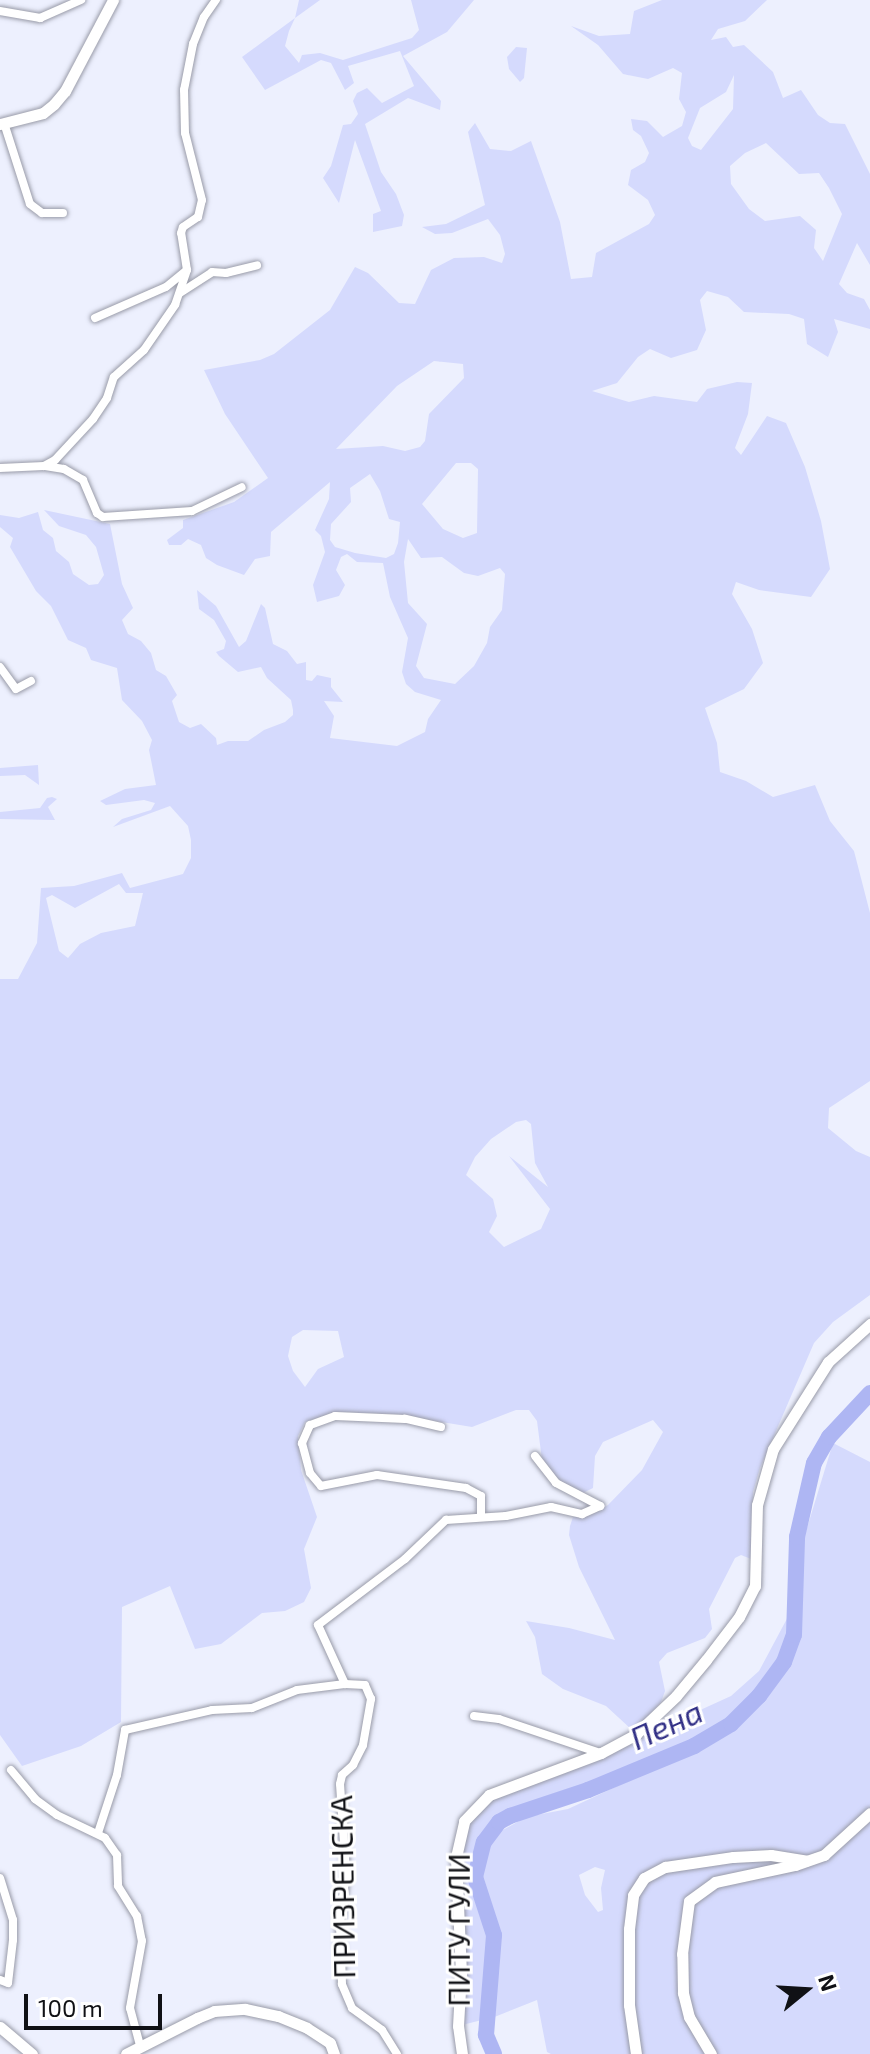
<!DOCTYPE html>
<html>
<head>
<meta charset="utf-8">
<style>
	body { margin:0 }
	#map { position:relative; width:870px; height:2054px; overflow:hidden; background:#edf0fe; font-family:"Exo 2",sans-serif }
	div>[style] { position:absolute }
	.green>* { inset:0; background:#d5dafd }
	.river>* { height:16px; margin:-8px; padding:0 8px; transform-origin:8px; border-radius:8px; background:#aeb6f3 }
	.roads { filter:drop-shadow(0 0 2px #999ba8) drop-shadow(0 0 2px #999ba8) }
	.street>* { height:8px; margin:-4px; padding:0 4px; transform-origin:4px; border-radius:4px; background:#fff }
	.secondary>* { height:11px; margin:-5.5px; padding:0 5.5px; transform-origin:5.5px; border-radius:5.5px; background:#fff }
	span { translate:-50% -50%; white-space:nowrap; text-align:center; line-height:1.15; -webkit-text-stroke:6px #fff; paint-order:stroke }
	.street-label { font-size:30px; color:#101115 }
	.water-label { font-size:32px; color:#323086; font-style:italic }
	.north { position:absolute; left:766px; top:1950px; width:80px; height:80px; -webkit-text-stroke:6px #fff; paint-order:stroke; rotate:72deg; font-size:22px; font-weight:700; line-height:32px; text-align:center; color:#101115 }
	.north::after { content:''; display:block; margin:auto; width:28px; height:36px; background:#101115; clip-path:polygon(50% 0,100% 100%,50% 72%,0 100%) }
	.scale { position:absolute; left:24px; top:1994px; width:138px; height:36px; box-sizing:border-box; border:4px solid #101115; border-top:0; padding-left:10px; font-size:24px; line-height:28px; white-space:nowrap; color:#101115; -webkit-text-stroke:6px #fff; paint-order:stroke }
</style>
</head>
<body>
<div id="map">
	<div class="green">
		<i style="clip-path:polygon(299px 0,320px 0,295px 18px,289px 31px,285px 46px,299px 63px,302px 55px,320px 53px,343px 60px,412px 38px,419px 30px,411px 0,474px 0,447px 32px,403px 56px,441px 101px,440px 110px,408px 98px,365px 124px,381px 172px,396px 194px,404px 215px,402px 226px,373px 232px,373px 214px,381px 211px,355px 140px,339px 203px,323px 178px,331px 166px,343px 125px,351px 124px,358px 114px,353px 101px,357px 93px,367px 88px,382px 103px,414px 86px,400px 51px,348px 66px,354px 83px,345px 90px,331px 63px,321px 60px,265px 90px,242px 57px,295px 18px)"></i>
		<i style="clip-path:polygon(evenodd,662px 0,767px 0,745px 21px,718px 29px,711px 40px,726px 37px,733px 47px,744px 45px,773px 72px,783px 98px,801px 90px,818px 115px,830px 123px,845px 124px,870px 174px,870px 265px,857px 243px,839px 284px,847px 293px,864px 299px,870px 310px,870px 329px,834px 319px,838px 332px,828px 357px,807px 344px,804px 319px,789px 314px,744px 312px,728px 297px,707px 291px,700px 300px,706px 330px,697px 350px,671px 358px,650px 349px,638px 357px,617px 383px,592px 391px,629px 402px,654px 396px,697px 402px,707px 389px,737px 382px,752px 383px,748px 414px,735px 448px,741px 455px,767px 416px,786px 423px,805px 467px,821px 521px,830px 569px,811px 597px,759px 590px,736px 582px,732px 594px,752px 629px,763px 663px,744px 689px,705px 708px,717px 743px,720px 772px,746px 781px,773px 797px,815px 785px,830px 821px,854px 851px,870px 913px,870px 1081px,829px 1108px,828px 1128px,856px 1151px,870px 1157px,870px 1295px,833px 1322px,814px 1343px,760px 1468px,753px 1492px,751px 1559px,741px 1555px,735px 1558px,709px 1609px,712px 1629px,705px 1638px,667px 1653px,659px 1662px,665px 1691px,661px 1702px,643px 1722px,631px 1729px,606px 1706px,563px 1689px,542px 1674px,535px 1637px,526px 1621px,569px 1628px,615px 1640px,579px 1567px,569px 1535px,570px 1526px,573px 1517px,590px 1515px,608px 1505px,642px 1470px,663px 1432px,653px 1420px,603px 1442px,595px 1456px,593px 1488px,583px 1493px,557px 1479px,542px 1460px,537px 1421px,529px 1410px,516px 1410px,472px 1427px,393px 1414px,336px 1412px,305px 1422px,298px 1436px,301px 1470px,317px 1517px,304px 1549px,311px 1588px,304px 1602px,285px 1611px,262px 1613px,221px 1644px,195px 1649px,170px 1586px,122px 1607px,121px 1722px,81px 1746px,22px 1766px,0 1735px,0 979px,18px 979px,37px 943px,41px 888px,74px 886px,122px 873px,130px 888px,183px 874px,191px 858px,191px 840px,188px 826px,170px 806px,113px 827px,122px 819px,151px 810px,155px 803px,144px 800px,106px 805px,100px 801px,125px 789px,156px 785px,149px 750px,152px 740px,142px 721px,122px 700px,117px 668px,91px 660px,86px 648px,68px 640px,51px 606px,36px 591px,10px 547px,13px 538px,0 527px,0 515px,19px 518px,38px 512px,43px 530px,53px 538px,56px 551px,69px 562px,73px 574px,89px 585px,98px 584px,104px 575px,96px 547px,86px 535px,59px 526px,44px 510px,110px 524px,122px 584px,133px 608px,122px 620px,128px 634px,141px 641px,151px 653px,156px 670px,166px 676px,177px 695px,172px 701px,179px 722px,190px 728px,201px 724px,216px 738px,217px 745px,228px 741px,248px 741px,264px 730px,285px 722px,293px 715px,293px 710px,291px 700px,267px 678px,261px 667px,238px 672px,219px 656px,216px 652px,224px 649px,226px 641px,214px 620px,199px 609px,197px 590px,216px 606px,239px 647px,246px 641px,261px 604px,265px 608px,273px 644px,287px 651px,297px 664px,306px 662px,306px 680px,312px 681px,317px 675px,331px 678px,331px 687px,343px 702px,324px 701px,334px 716px,330px 738px,397px 746px,425px 732px,428px 719px,441px 700px,415px 692px,406px 684px,402px 672px,408px 638px,390px 597px,383px 563px,357px 562px,347px 554px,341px 557px,336px 570px,345px 585px,339px 596px,317px 602px,313px 585px,325px 552px,321px 536px,315px 530px,329px 499px,330px 482px,271px 532px,270px 556px,255px 559px,244px 575px,217px 565px,206px 558px,201px 545px,188px 539px,181px 545px,169px 545px,167px 540px,183px 528px,183px 520px,234px 502px,268px 478px,225px 414px,204px 370px,260px 360px,274px 354px,330px 310px,355px 267px,368px 273px,399px 303px,415px 304px,431px 270px,454px 258px,484px 257px,502px 263px,505px 254px,500px 235px,488px 219px,452px 233px,435px 234px,422px 227px,446px 224px,485px 205px,468px 132px,475px 123px,490px 149px,511px 151px,531px 141px,560px 222px,571px 279px,592px 277px,596px 253px,649px 224px,655px 215px,648px 200px,628px 185px,631px 170px,645px 162px,649px 153px,641px 136px,633px 130px,631px 119px,647px 121px,663px 137px,682px 126px,686px 112px,679px 99px,682px 73px,673px 68px,648px 79px,623px 74px,598px 45px,571px 26px,599px 36px,630px 34px,634px 11px,662px 0,734px 75px,733px 109px,701px 150px,692px 146px,688px 138px,700px 108px,726px 92px,734px 75px,662px 0,766px 143px,799px 174px,819px 173px,829px 188px,842px 214px,823px 261px,814px 248px,816px 230px,800px 216px,765px 221px,749px 209px,731px 184px,730px 166px,745px 153px,766px 143px,662px 0,434px 361px,463px 364px,464px 378px,429px 414px,425px 441px,420px 447px,405px 451px,383px 446px,336px 449px,397px 386px,434px 361px,662px 0,456px 463px,471px 463px,478px 469px,477px 533px,463px 538px,443px 529px,422px 504px,456px 463px,662px 0,370px 474px,380px 491px,389px 519px,400px 522px,398px 543px,394px 554px,386px 558px,355px 553px,335px 547px,330px 540px,331px 524px,351px 502px,350px 488px,370px 474px,662px 0,408px 539px,421px 558px,442px 557px,464px 573px,478px 576px,500px 568px,505px 574px,502px 610px,490px 627px,487px 643px,474px 666px,455px 684px,424px 678px,416px 666px,427px 624px,408px 603px,404px 562px,408px 539px,662px 0,119px 884px,126px 893px,143px 893px,135px 926px,101px 933px,80px 944px,68px 958px,59px 951px,46px 898px,52px 895px,75px 908px,119px 884px,662px 0,526px 1120px,531px 1124px,535px 1163px,548px 1187px,509px 1156px,550px 1209px,541px 1229px,504px 1247px,489px 1232px,497px 1216px,493px 1199px,466px 1175px,475px 1157px,491px 1139px,516px 1122px,526px 1120px,662px 0,303px 1330px,338px 1331px,344px 1357px,318px 1369px,305px 1387px,293px 1371px,288px 1356px,292px 1337px,303px 1330px)"></i>
		<i style="clip-path:polygon(516px 47px,527px 48px,524px 78px,520px 82px,509px 69px,507px 57px)"></i>
		<i style="clip-path:polygon(38px 765px,39px 785px,25px 775px,0 776px,0 768px)"></i>
		<i style="clip-path:polygon(52px 797px,57px 799px,48px 807px,55px 820px,0 819px,0 812px,40px 808px,47px 798px)"></i>
		<i style="clip-path:polygon(evenodd,833px 1443px,870px 1462px,870px 2054px,551px 2054px,547px 2052px,537px 2000px,492px 2018px,498px 1931px,483px 1884px,480px 1864px,486px 1847px,494px 1835px,526px 1817px,568px 1809px,721px 1738px,773px 1690px,798px 1641px,803px 1600px,803px 1541px,833px 1443px,595px 1867px,605px 1870px,601px 1888px,603px 1910px,598px 1912px,585px 1895px,579px 1875px,595px 1867px)"></i>
		<i style="clip-path:polygon(798px 1598px,794px 1635px,784px 1662px,731px 1724px,694px 1746px,642px 1769px,510px 1816px,492px 1830px,477px 1863px,475px 1877px,494px 1935px,486px 2019px,458px 2026px,459px 1834px,482px 1800px,652px 1732px,731px 1696px,759px 1671px)"></i>
	</div>
	<div class="river">
		<i style="left:494px;top:2054px;width:21px;rotate:-113deg"></i>
		<i style="left:486px;top:2035px;width:100px;rotate:-85.4deg"></i>
		<i style="left:494px;top:1935px;width:61px;rotate:-108.1deg"></i>
		<i style="left:475px;top:1877px;width:36px;rotate:-76deg"></i>
		<i style="left:484px;top:1842px;width:25px;rotate:-53deg"></i>
		<i style="left:499px;top:1822px;width:13px;rotate:-29deg"></i>
		<i style="left:510px;top:1816px;width:82px;rotate:-18.4deg"></i>
		<i style="left:588px;top:1790px;width:115px;rotate:-22.5deg"></i>
		<i style="left:694px;top:1746px;width:43px;rotate:-30.7deg"></i>
		<i style="left:731px;top:1724px;width:40px;rotate:-45deg"></i>
		<i style="left:759px;top:1696px;width:42px;rotate:-53.7deg"></i>
		<i style="left:784px;top:1662px;width:29px;rotate:-70deg"></i>
		<i style="left:794px;top:1635px;width:98px;rotate:-88.2deg"></i>
		<i style="left:797px;top:1537px;width:76px;rotate:-77.1deg"></i>
		<i style="left:814px;top:1463px;width:30px;rotate:-60deg"></i>
		<i style="left:829px;top:1437px;width:60px;rotate:-47deg"></i>
	</div>
	<div class="roads">
		<div class="street">
			<i style="left:0;top:11px;width:41px;rotate:9.9deg"></i>
			<i style="left:40px;top:18px;width:45px;rotate:-23.7deg"></i>
			<i style="left:4px;top:123px;width:85px;rotate:72.2deg"></i>
			<i style="left:30px;top:204px;width:15px;rotate:37deg"></i>
			<i style="left:42px;top:213px;width:21px"></i>
			<i style="left:180px;top:293px;width:38px;rotate:-33deg"></i>
			<i style="left:212px;top:272px;width:14px;rotate:4deg"></i>
			<i style="left:226px;top:273px;width:32px;rotate:-14deg"></i>
			<i style="left:95px;top:318px;width:77px;rotate:-23.6deg"></i>
			<i style="left:166px;top:287px;width:26px;rotate:-39deg"></i>
			<i style="left:45px;top:466px;width:19px;rotate:9deg"></i>
			<i style="left:64px;top:469px;width:22px;rotate:30deg"></i>
			<i style="left:83px;top:480px;width:36px;rotate:67deg"></i>
			<i style="left:97px;top:513px;width:7px;rotate:34deg"></i>
			<i style="left:103px;top:517px;width:89px;rotate:-3.9deg"></i>
			<i style="left:192px;top:511px;width:55px;rotate:-25.6deg"></i>
			<i style="left:0;top:468px;width:44px;rotate:-2.6deg"></i>
			<i style="left:44px;top:466px;width:13px;rotate:-29deg"></i>
			<i style="left:55px;top:460px;width:56px;rotate:-47.2deg"></i>
			<i style="left:93px;top:419px;width:25px;rotate:-56deg"></i>
			<i style="left:107px;top:398px;width:22px;rotate:-72deg"></i>
			<i style="left:114px;top:377px;width:40px;rotate:-42deg"></i>
			<i style="left:144px;top:350px;width:55px;rotate:-55.4deg"></i>
			<i style="left:175px;top:305px;width:37px;rotate:-71deg"></i>
			<i style="left:187px;top:270px;width:37px;rotate:-99deg"></i>
			<i style="left:181px;top:233px;width:6px;rotate:-72deg"></i>
			<i style="left:183px;top:227px;width:18px;rotate:-34deg"></i>
			<i style="left:198px;top:217px;width:17px;rotate:-77deg"></i>
			<i style="left:202px;top:200px;width:69px;rotate:-104.2deg"></i>
			<i style="left:185px;top:133px;width:43px;rotate:-91.3deg"></i>
			<i style="left:184px;top:90px;width:47px;rotate:-78.9deg"></i>
			<i style="left:193px;top:44px;width:29px;rotate:-68deg"></i>
			<i style="left:204px;top:17px;width:21px;rotate:-55deg"></i>
			<i style="left:0;top:667px;width:27px;rotate:54deg"></i>
			<i style="left:16px;top:689px;width:17px;rotate:-28deg"></i>
			<i style="left:441px;top:1427px;width:37px;rotate:-167deg"></i>
			<i style="left:405px;top:1419px;width:70px;rotate:-177.5deg"></i>
			<i style="left:335px;top:1416px;width:27px;rotate:160deg"></i>
			<i style="left:310px;top:1425px;width:20px;rotate:114deg"></i>
			<i style="left:302px;top:1443px;width:31px;rotate:75deg"></i>
			<i style="left:310px;top:1473px;width:17px;rotate:50deg"></i>
			<i style="left:321px;top:1486px;width:57px;rotate:-11.1deg"></i>
			<i style="left:377px;top:1475px;width:90px;rotate:8.3deg"></i>
			<i style="left:466px;top:1488px;width:17px;rotate:28deg"></i>
			<i style="left:481px;top:1496px;width:20px;rotate:90deg"></i>
			<i style="left:535px;top:1456px;width:34px;rotate:52deg"></i>
			<i style="left:556px;top:1483px;width:50px;rotate:27.6deg"></i>
			<i style="left:474px;top:1716px;width:25px;rotate:7deg"></i>
			<i style="left:499px;top:1719px;width:107px;rotate:18.6deg"></i>
			<i style="left:11px;top:1770px;width:38px;rotate:50deg"></i>
			<i style="left:35px;top:1799px;width:27px;rotate:36deg"></i>
			<i style="left:57px;top:1815px;width:53px;rotate:25.6deg"></i>
			<i style="left:105px;top:1838px;width:21px;rotate:55deg"></i>
			<i style="left:117px;top:1855px;width:31px;rotate:88deg"></i>
			<i style="left:118px;top:1886px;width:36px;rotate:58deg"></i>
			<i style="left:137px;top:1916px;width:25px;rotate:79deg"></i>
			<i style="left:142px;top:1941px;width:68px;rotate:100.2deg"></i>
			<i style="left:130px;top:2008px;width:38px;rotate:75deg"></i>
			<i style="left:98px;top:1833px;width:61px;rotate:-71.9deg"></i>
			<i style="left:117px;top:1775px;width:46px;rotate:-79.9deg"></i>
			<i style="left:125px;top:1730px;width:89px;rotate:-12.9deg"></i>
			<i style="left:212px;top:1710px;width:40px;rotate:-2.9deg"></i>
			<i style="left:252px;top:1708px;width:48px;rotate:-21.8deg"></i>
			<i style="left:297px;top:1690px;width:48px;rotate:-7.1deg"></i>
			<i style="left:0;top:1878px;width:44px;rotate:72.8deg"></i>
			<i style="left:13px;top:1920px;width:20px;rotate:90deg"></i>
			<i style="left:13px;top:1940px;width:43px;rotate:96.6deg"></i>
			<i style="left:8px;top:1983px;width:9px;rotate:-159deg"></i>
			<i style="left:397px;top:2054px;width:28px;rotate:-122deg"></i>
			<i style="left:382px;top:2030px;width:37px;rotate:-144deg"></i>
			<i style="left:352px;top:2008px;width:26px;rotate:-113deg"></i>
			<i style="left:342px;top:1984px;width:61px;rotate:-91.9deg"></i>
			<i style="left:340px;top:1923px;width:51px;rotate:-83.3deg"></i>
			<i style="left:346px;top:1872px;width:88px;rotate:-93.9deg"></i>
			<i style="left:340px;top:1784px;width:9px;rotate:-77deg"></i>
			<i style="left:342px;top:1775px;width:15px;rotate:-42deg"></i>
			<i style="left:353px;top:1765px;width:22px;rotate:-63deg"></i>
			<i style="left:363px;top:1745px;width:47px;rotate:-80.1deg"></i>
			<i style="left:371px;top:1699px;width:15px;rotate:-113deg"></i>
			<i style="left:365px;top:1685px;width:20px;rotate:-177deg"></i>
			<i style="left:345px;top:1684px;width:65px;rotate:-114.6deg"></i>
			<i style="left:318px;top:1625px;width:109px;rotate:-37.2deg"></i>
			<i style="left:405px;top:1559px;width:57px;rotate:-43.6deg"></i>
			<i style="left:446px;top:1520px;width:60px;rotate:-3.8deg"></i>
			<i style="left:506px;top:1516px;width:46px;rotate:-11.3deg"></i>
			<i style="left:551px;top:1507px;width:32px;rotate:13deg"></i>
			<i style="left:582px;top:1514px;width:20px;rotate:-24deg"></i>
		</div>
		<div class="secondary">
			<i style="left:0;top:124px;width:44px;rotate:-14.3deg"></i>
			<i style="left:43px;top:113px;width:14px;rotate:-39deg"></i>
			<i style="left:54px;top:104px;width:17px;rotate:-50deg"></i>
			<i style="left:65px;top:91px;width:103px;rotate:-62.2deg"></i>
			<i style="left:0;top:2027px;width:42px;rotate:40.2deg"></i>
			<i style="left:126px;top:2054px;width:80px;rotate:-26.9deg"></i>
			<i style="left:197px;top:2018px;width:18px;rotate:-22deg"></i>
			<i style="left:214px;top:2011px;width:31px;rotate:-4deg"></i>
			<i style="left:245px;top:2009px;width:34px;rotate:12deg"></i>
			<i style="left:278px;top:2016px;width:31px;rotate:22deg"></i>
			<i style="left:307px;top:2028px;width:27px;rotate:33deg"></i>
			<i style="left:330px;top:2043px;width:12px;rotate:70deg"></i>
			<i style="left:462px;top:2054px;width:28px;rotate:-98deg"></i>
			<i style="left:458px;top:2026px;width:53px;rotate:-86.8deg"></i>
			<i style="left:461px;top:1973px;width:116px;rotate:-92.5deg"></i>
			<i style="left:456px;top:1857px;width:37px;rotate:-77deg"></i>
			<i style="left:464px;top:1821px;width:36px;rotate:-46deg"></i>
			<i style="left:489px;top:1795px;width:120px;rotate:-20.6deg"></i>
			<i style="left:601px;top:1753px;width:40px;rotate:-28deg"></i>
			<i style="left:636px;top:1734px;width:55px;rotate:-43.5deg"></i>
			<i style="left:676px;top:1696px;width:47px;rotate:-50.2deg"></i>
			<i style="left:706px;top:1660px;width:54px;rotate:-52.5deg"></i>
			<i style="left:739px;top:1617px;width:35px;rotate:-63deg"></i>
			<i style="left:755px;top:1586px;width:81px;rotate:-88.6deg"></i>
			<i style="left:757px;top:1505px;width:58px;rotate:-74.1deg"></i>
			<i style="left:773px;top:1449px;width:103px;rotate:-57.7deg"></i>
			<i style="left:828px;top:1362px;width:57px;rotate:-42.1deg"></i>
			<i style="left:636px;top:2054px;width:49px;rotate:-98.1deg"></i>
			<i style="left:629px;top:2005px;width:76px;rotate:-90deg"></i>
			<i style="left:629px;top:1929px;width:34px;rotate:-83deg"></i>
			<i style="left:633px;top:1895px;width:20px;rotate:-57deg"></i>
			<i style="left:644px;top:1878px;width:24px;rotate:-28deg"></i>
			<i style="left:665px;top:1867px;width:69px;rotate:-8.4deg"></i>
			<i style="left:733px;top:1857px;width:38px;rotate:-3deg"></i>
			<i style="left:771px;top:1855px;width:36px;rotate:9deg"></i>
			<i style="left:711px;top:2054px;width:43px;rotate:-120.7deg"></i>
			<i style="left:689px;top:2017px;width:25px;rotate:-104deg"></i>
			<i style="left:683px;top:1993px;width:39px;rotate:-91deg"></i>
			<i style="left:682px;top:1954px;width:53px;rotate:-82.5deg"></i>
			<i style="left:689px;top:1901px;width:32px;rotate:-36deg"></i>
			<i style="left:715px;top:1882px;width:82px;rotate:-12deg"></i>
			<i style="left:795px;top:1865px;width:31px;rotate:-19deg"></i>
			<i style="left:824px;top:1855px;width:62px;rotate:-42.4deg"></i>
		</div>
	</div>
	<div class="street-label">
		<span style="left:342px;top:1887px;rotate:-91deg">ПРИЗРЕНСКА</span>
		<span style="left:458px;top:1930px;rotate:-90deg">ПИТУ ГУЛИ</span>
	</div>
	<div class="water-label">
		<span style="left:666px;top:1724px;rotate:-24deg">Пена</span>
	</div>
	<div class="north">N</div>
	<div class="scale">100 m</div>
</div>
</body>
</html>
